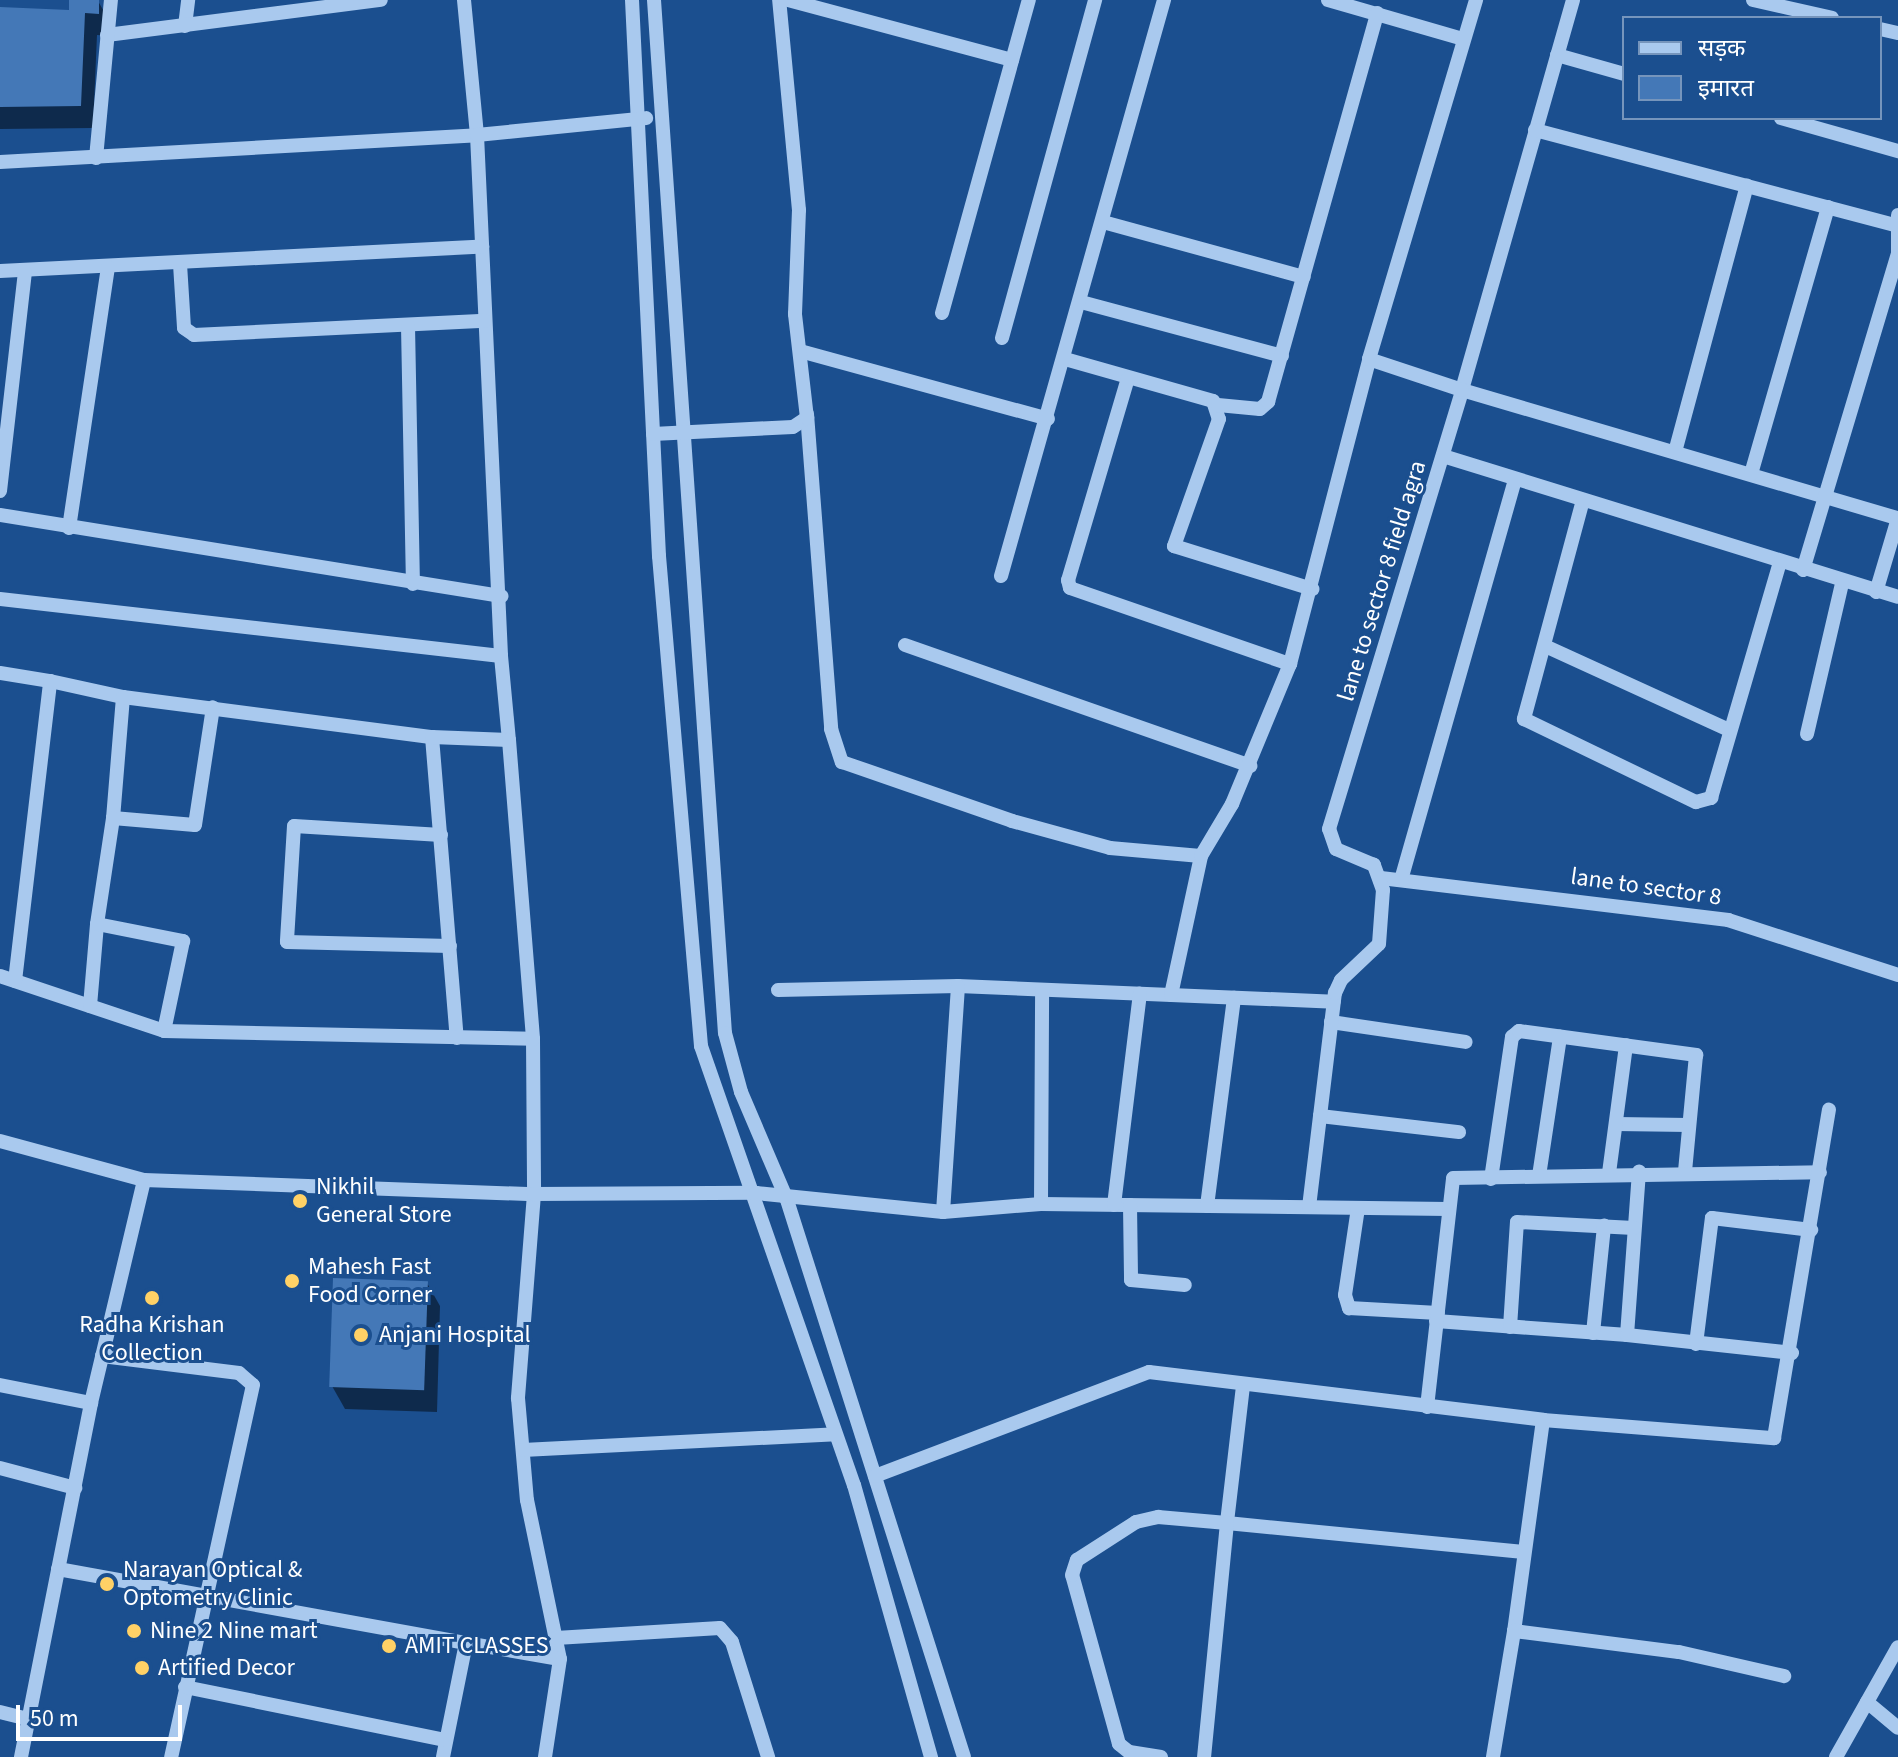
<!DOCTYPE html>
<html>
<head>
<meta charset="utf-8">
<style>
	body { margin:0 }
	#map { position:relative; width:1898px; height:1757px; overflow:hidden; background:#1b4f8f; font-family:"Source Sans 3","Noto Sans Devanagari",sans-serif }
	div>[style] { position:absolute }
	.shadow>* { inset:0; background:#0007 }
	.building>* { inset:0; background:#4478b7; transform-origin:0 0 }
	.minor>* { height:14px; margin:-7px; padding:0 7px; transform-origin:7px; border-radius:7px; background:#a9c9ee }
	.dots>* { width:22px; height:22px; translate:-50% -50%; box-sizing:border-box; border:4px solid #1b4f8f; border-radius:50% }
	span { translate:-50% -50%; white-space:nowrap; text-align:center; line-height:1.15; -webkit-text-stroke:6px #1b4f8f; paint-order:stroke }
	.street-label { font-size:24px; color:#fff }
	.poi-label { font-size:24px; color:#fff }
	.left { translate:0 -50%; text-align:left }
	.legend { position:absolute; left:1622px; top:16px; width:260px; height:104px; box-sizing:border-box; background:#1b4f8f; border:2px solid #7695bc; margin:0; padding:10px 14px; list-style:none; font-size:24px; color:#fff }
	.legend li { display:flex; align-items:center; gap:16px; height:40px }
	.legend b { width:40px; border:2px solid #7695bc }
	.scale { position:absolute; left:16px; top:1705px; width:166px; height:36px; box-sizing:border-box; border:4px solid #fff; border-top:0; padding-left:10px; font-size:24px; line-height:28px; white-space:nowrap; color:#fff; -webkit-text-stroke:6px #1b4f8f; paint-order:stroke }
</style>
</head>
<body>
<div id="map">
	<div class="shadow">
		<i style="clip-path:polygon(98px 1px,111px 24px,111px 36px,97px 35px,93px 128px,0 129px,0 9px,71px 12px)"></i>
		<i style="clip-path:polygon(427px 1283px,440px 1306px,437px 1412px,345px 1409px,332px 1386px)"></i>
	</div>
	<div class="building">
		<i style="clip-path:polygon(69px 0,99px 0,99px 14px,85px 13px,81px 106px,0 107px,0 7px,69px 10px)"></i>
		<i style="left:333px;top:1278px;width:95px;height:109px;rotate:2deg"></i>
	</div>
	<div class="minor">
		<i style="left:464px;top:0;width:136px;rotate:84.5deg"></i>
		<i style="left:477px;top:135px;width:522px;rotate:87.36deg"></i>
		<i style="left:501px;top:656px;width:84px;rotate:84.6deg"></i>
		<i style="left:632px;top:0;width:557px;rotate:87.22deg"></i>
		<i style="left:659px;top:556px;width:492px;rotate:85.1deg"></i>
		<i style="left:701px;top:1046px;width:465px;rotate:70.8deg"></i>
		<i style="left:854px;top:1485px;width:283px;rotate:74.2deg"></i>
		<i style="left:654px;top:0;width:1035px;rotate:86.07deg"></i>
		<i style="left:725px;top:1033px;width:61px;rotate:74.8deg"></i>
		<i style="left:741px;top:1092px;width:117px;rotate:66.9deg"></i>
		<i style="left:787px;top:1200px;width:584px;rotate:72.37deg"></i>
		<i style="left:788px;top:0;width:232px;rotate:15deg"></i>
		<i style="left:1328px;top:0;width:141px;rotate:16.1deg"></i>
		<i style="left:1573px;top:0;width:405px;rotate:105.9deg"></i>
		<i style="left:1462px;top:390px;width:454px;rotate:16.4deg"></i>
		<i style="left:1753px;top:0;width:81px;rotate:12.8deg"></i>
		<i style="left:185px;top:26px;width:26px;rotate:-83deg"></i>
		<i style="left:1880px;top:29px;width:18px;rotate:13deg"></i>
		<i style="left:107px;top:35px;width:276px;rotate:-7.3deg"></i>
		<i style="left:1557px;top:55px;width:70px;rotate:15.8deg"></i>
		<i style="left:1781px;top:118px;width:122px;rotate:15.8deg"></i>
		<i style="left:1535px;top:130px;width:371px;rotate:14.8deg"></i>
		<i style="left:96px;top:158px;width:159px;rotate:-84.6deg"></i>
		<i style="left:0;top:162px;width:478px;rotate:-3.2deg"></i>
		<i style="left:477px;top:135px;width:170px;rotate:-5.7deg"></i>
		<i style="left:1898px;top:215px;width:37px;rotate:90deg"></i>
		<i style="left:1103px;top:222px;width:208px;rotate:15.3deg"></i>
		<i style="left:180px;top:264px;width:64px;rotate:86.4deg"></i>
		<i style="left:184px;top:328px;width:12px;rotate:35deg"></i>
		<i style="left:194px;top:335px;width:291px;rotate:-2.8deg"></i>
		<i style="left:0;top:271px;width:483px;rotate:-2.9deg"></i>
		<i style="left:1081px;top:302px;width:208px;rotate:15deg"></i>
		<i style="left:942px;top:313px;width:325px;rotate:-74.5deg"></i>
		<i style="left:408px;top:326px;width:258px;rotate:88.9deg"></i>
		<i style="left:1002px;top:338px;width:351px;rotate:-74.6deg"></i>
		<i style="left:800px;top:351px;width:257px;rotate:15.3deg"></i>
		<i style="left:1065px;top:359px;width:154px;rotate:15.8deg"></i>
		<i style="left:1213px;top:401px;width:19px;rotate:72deg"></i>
		<i style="left:1219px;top:419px;width:135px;rotate:109.5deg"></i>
		<i style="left:1174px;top:546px;width:145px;rotate:17.3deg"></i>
		<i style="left:1128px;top:378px;width:211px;rotate:106.5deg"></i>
		<i style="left:1068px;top:580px;width:8px;rotate:76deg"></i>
		<i style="left:1070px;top:588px;width:233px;rotate:19.1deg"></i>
		<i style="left:1218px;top:405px;width:42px;rotate:5.4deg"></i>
		<i style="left:1260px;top:409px;width:11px;rotate:-41deg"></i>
		<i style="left:1268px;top:402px;width:404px;rotate:-74.3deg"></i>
		<i style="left:807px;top:414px;width:316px;rotate:85.6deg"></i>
		<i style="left:831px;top:729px;width:35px;rotate:72deg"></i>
		<i style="left:842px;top:762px;width:180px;rotate:19.1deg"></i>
		<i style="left:1012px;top:821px;width:102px;rotate:15.4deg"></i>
		<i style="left:1110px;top:848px;width:91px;rotate:5deg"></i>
		<i style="left:653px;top:434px;width:140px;rotate:-2.9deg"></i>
		<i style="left:793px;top:427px;width:17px;rotate:-33deg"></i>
		<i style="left:807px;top:418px;width:105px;rotate:-96.6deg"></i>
		<i style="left:795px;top:314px;width:104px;rotate:-87.8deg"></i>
		<i style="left:799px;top:210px;width:211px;rotate:-95.4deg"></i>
		<i style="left:1675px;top:452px;width:276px;rotate:-74.9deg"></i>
		<i style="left:1443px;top:456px;width:476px;rotate:17.2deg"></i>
		<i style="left:1751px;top:474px;width:278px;rotate:-73.9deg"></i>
		<i style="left:0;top:491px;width:220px;rotate:-83.5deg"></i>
		<i style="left:1583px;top:500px;width:227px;rotate:105.1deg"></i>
		<i style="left:1524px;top:719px;width:191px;rotate:25.8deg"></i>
		<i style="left:1696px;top:802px;width:16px;rotate:-15deg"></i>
		<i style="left:1711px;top:798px;width:246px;rotate:-73.7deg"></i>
		<i style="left:0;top:515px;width:508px;rotate:9.18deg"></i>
		<i style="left:69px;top:528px;width:264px;rotate:-81.5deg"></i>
		<i style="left:1803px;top:570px;width:331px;rotate:-73.3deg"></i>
		<i style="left:1001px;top:576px;width:599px;rotate:-74.2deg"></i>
		<i style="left:1876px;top:592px;width:77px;rotate:-73.4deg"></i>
		<i style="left:0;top:599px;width:504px;rotate:6.49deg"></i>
		<i style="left:905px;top:645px;width:366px;rotate:19.3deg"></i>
		<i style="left:1545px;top:646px;width:202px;rotate:24.5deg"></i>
		<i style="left:0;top:673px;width:51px;rotate:9.1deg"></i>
		<i style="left:123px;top:697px;width:121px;rotate:94.7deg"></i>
		<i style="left:113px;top:818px;width:82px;rotate:4.9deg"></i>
		<i style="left:195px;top:825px;width:119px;rotate:-81.3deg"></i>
		<i style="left:1807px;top:734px;width:155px;rotate:-76.9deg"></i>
		<i style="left:432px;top:737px;width:302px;rotate:85.3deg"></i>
		<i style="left:441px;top:835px;width:147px;rotate:-176.5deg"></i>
		<i style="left:294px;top:826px;width:116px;rotate:93.5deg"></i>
		<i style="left:287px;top:942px;width:163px;rotate:1.4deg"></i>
		<i style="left:1381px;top:878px;width:350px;rotate:6.9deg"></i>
		<i style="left:1728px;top:920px;width:179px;rotate:17.9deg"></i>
		<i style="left:1401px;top:880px;width:417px;rotate:-74.1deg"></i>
		<i style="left:97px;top:924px;width:107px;rotate:-81.4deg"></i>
		<i style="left:0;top:976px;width:173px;rotate:18.5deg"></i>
		<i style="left:164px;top:1031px;width:369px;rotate:1.2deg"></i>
		<i style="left:533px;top:1039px;width:155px;rotate:89.6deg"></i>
		<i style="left:534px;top:1194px;width:205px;rotate:94.5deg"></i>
		<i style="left:518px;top:1398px;width:102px;rotate:85deg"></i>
		<i style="left:527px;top:1500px;width:162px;rotate:78.3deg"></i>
		<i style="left:560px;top:1659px;width:99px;rotate:98.7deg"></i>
		<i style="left:15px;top:981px;width:302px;rotate:-83.3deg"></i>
		<i style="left:50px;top:681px;width:75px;rotate:12.4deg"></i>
		<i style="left:123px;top:697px;width:312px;rotate:7.4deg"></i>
		<i style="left:432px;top:737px;width:77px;rotate:2.2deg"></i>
		<i style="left:509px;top:740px;width:300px;rotate:85.4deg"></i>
		<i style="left:778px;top:990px;width:180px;rotate:-1.3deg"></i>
		<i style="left:958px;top:986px;width:376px;rotate:2.4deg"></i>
		<i style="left:1171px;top:995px;width:142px;rotate:-77.8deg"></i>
		<i style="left:1201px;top:856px;width:61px;rotate:-59.2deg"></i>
		<i style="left:1232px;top:804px;width:152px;rotate:-67.5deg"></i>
		<i style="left:1290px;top:664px;width:313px;rotate:-75.4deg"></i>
		<i style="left:90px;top:1006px;width:82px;rotate:-85.1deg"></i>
		<i style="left:97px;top:924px;width:88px;rotate:11.2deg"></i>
		<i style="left:183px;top:941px;width:92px;rotate:101.9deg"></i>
		<i style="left:1331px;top:1022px;width:136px;rotate:8.4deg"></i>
		<i style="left:1320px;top:1116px;width:140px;rotate:6.6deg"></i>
		<i style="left:1616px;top:1124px;width:73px;rotate:0.8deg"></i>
		<i style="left:0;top:1141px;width:149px;rotate:15.2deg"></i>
		<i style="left:144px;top:1180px;width:390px;rotate:2.1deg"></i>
		<i style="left:534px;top:1194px;width:222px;rotate:-0.3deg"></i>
		<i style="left:756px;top:1193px;width:188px;rotate:5.8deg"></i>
		<i style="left:943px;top:1212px;width:98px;rotate:-4.7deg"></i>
		<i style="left:1041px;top:1204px;width:407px;rotate:0.7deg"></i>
		<i style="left:1609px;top:1173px;width:129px;rotate:-82.4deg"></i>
		<i style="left:1539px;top:1176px;width:141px;rotate:-81.4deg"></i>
		<i style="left:1491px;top:1179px;width:144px;rotate:-81.6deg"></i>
		<i style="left:1512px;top:1037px;width:9px;rotate:-41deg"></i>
		<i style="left:1519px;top:1031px;width:179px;rotate:7.7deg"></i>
		<i style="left:1696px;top:1055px;width:118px;rotate:95.4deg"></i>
		<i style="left:1041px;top:1204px;width:214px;rotate:-89.7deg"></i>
		<i style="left:1114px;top:1205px;width:213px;rotate:-83deg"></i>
		<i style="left:1130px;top:1205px;width:75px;rotate:89.2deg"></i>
		<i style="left:1131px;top:1280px;width:54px;rotate:5.3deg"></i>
		<i style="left:1207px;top:1206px;width:210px;rotate:-82.6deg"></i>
		<i style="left:1309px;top:1207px;width:216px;rotate:-83.1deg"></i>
		<i style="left:1335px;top:993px;width:14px;rotate:-65deg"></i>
		<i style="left:1341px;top:980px;width:52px;rotate:-43.5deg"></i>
		<i style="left:1379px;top:944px;width:54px;rotate:-85.8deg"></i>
		<i style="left:1383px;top:890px;width:27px;rotate:-110deg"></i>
		<i style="left:1374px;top:865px;width:41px;rotate:-157.2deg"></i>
		<i style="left:1336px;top:849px;width:21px;rotate:-109deg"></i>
		<i style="left:1329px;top:829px;width:459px;rotate:-73.1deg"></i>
		<i style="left:1462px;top:390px;width:98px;rotate:-161.6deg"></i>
		<i style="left:1369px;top:359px;width:375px;rotate:-73.4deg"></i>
		<i style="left:1358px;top:1208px;width:88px;rotate:98.5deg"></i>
		<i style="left:1345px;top:1295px;width:14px;rotate:73deg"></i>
		<i style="left:1349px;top:1308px;width:89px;rotate:3.2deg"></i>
		<i style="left:943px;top:1212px;width:226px;rotate:-86.2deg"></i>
		<i style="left:1436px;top:1321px;width:192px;rotate:4.2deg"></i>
		<i style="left:1627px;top:1335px;width:164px;rotate:-85.8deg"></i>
		<i style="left:1510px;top:1327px;width:105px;rotate:-86.2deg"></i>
		<i style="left:1517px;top:1222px;width:117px;rotate:2.9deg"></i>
		<i style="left:1593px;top:1333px;width:108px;rotate:-84.1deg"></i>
		<i style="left:1627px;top:1335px;width:166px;rotate:6.2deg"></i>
		<i style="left:1696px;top:1344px;width:127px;rotate:-82.8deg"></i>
		<i style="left:1712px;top:1218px;width:100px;rotate:6.9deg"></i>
		<i style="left:102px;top:1356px;width:138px;rotate:7.1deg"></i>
		<i style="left:239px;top:1373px;width:18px;rotate:41deg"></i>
		<i style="left:253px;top:1385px;width:381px;rotate:102.4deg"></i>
		<i style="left:0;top:1385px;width:93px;rotate:11.2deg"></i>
		<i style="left:1243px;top:1386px;width:138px;rotate:96.7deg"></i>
		<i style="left:1227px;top:1523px;width:298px;rotate:5.6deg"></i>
		<i style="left:1427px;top:1407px;width:230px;rotate:-83.5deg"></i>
		<i style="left:1453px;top:1178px;width:367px;rotate:-0.9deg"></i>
		<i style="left:1543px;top:1420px;width:232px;rotate:4.5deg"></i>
		<i style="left:1774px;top:1438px;width:333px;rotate:-80.5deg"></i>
		<i style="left:523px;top:1450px;width:313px;rotate:-2.9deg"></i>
		<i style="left:0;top:1468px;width:78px;rotate:14.9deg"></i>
		<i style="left:875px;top:1476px;width:293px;rotate:-20.8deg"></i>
		<i style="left:1149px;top:1372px;width:397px;rotate:6.9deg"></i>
		<i style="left:1543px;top:1420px;width:213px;rotate:97.8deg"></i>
		<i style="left:1514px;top:1631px;width:166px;rotate:7.3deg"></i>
		<i style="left:1679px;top:1652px;width:108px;rotate:12.9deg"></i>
		<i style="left:58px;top:1569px;width:415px;rotate:10.3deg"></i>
		<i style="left:466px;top:1643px;width:116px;rotate:101.4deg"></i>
		<i style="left:556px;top:1638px;width:164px;rotate:-3.5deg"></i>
		<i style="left:720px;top:1628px;width:18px;rotate:49deg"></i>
		<i style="left:732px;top:1642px;width:121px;rotate:72.6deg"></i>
		<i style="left:466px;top:1643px;width:95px;rotate:9.7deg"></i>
		<i style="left:185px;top:1687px;width:266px;rotate:11.5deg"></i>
		<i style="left:1867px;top:1702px;width:40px;rotate:40deg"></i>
		<i style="left:0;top:1712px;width:29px;rotate:14deg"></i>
		<i style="left:21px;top:1757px;width:361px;rotate:-78.8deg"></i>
		<i style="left:91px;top:1403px;width:229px;rotate:-76.6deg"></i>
		<i style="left:1161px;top:1757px;width:32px;rotate:-171deg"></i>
		<i style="left:1129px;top:1752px;width:13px;rotate:-141deg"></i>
		<i style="left:1119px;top:1744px;width:175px;rotate:-105.5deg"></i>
		<i style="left:1072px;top:1575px;width:16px;rotate:-72deg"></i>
		<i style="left:1077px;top:1560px;width:70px;rotate:-32.8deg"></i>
		<i style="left:1136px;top:1522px;width:23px;rotate:-13deg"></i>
		<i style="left:1158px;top:1517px;width:69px;rotate:5deg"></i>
		<i style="left:1227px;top:1523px;width:235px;rotate:95.6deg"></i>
		<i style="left:1493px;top:1757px;width:128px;rotate:-80.5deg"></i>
		<i style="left:1836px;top:1757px;width:126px;rotate:-60.6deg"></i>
	</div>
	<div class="dots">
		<i style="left:300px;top:1201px;background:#ffd166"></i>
		<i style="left:292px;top:1281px;background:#ffd166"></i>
		<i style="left:152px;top:1298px;background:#ffd166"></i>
		<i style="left:361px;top:1335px;background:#ffd166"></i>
		<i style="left:107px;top:1584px;background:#ffd166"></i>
		<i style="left:134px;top:1631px;background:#ffd166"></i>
		<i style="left:389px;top:1646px;background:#ffd166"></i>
		<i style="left:142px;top:1668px;background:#ffd166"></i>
	</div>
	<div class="street-label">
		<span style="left:1382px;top:581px;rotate:-73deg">lane to sector 8 field agra</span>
		<span style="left:1646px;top:887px;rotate:8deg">lane to sector 8</span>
	</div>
	<div class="poi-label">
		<span class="left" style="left:316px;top:1201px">Nikhil<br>General Store</span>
		<span class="left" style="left:308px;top:1281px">Mahesh Fast<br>Food Corner</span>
		<span style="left:152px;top:1339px">Radha Krishan<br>Collection</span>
		<span class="left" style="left:379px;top:1335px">Anjani Hospital</span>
		<span class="left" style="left:123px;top:1584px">Narayan Optical &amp;<br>Optometry Clinic</span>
		<span class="left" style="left:150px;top:1631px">Nine 2 Nine mart</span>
		<span class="left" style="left:405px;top:1646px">AMIT CLASSES</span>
		<span class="left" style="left:158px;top:1668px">Artified Decor</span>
	</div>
	<ul class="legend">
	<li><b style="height:10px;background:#a9c9ee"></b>सड़क</li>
	<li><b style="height:22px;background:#4478b7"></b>इमारत</li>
	</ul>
	<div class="scale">50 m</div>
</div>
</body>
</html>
